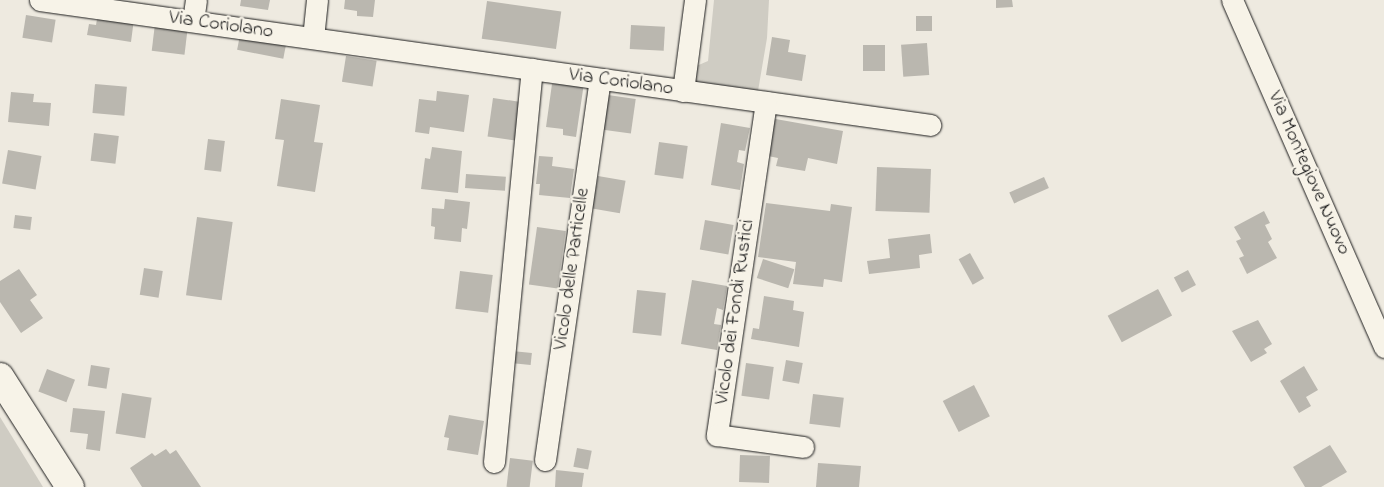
<!DOCTYPE html>
<html>
<head>
<meta charset="utf-8">
<style>
	body { margin:0 }
	#map { position:relative; width:1384px; height:487px; overflow:hidden; background:#eeeae0; font-family:"Indie Flower",sans-serif }
	div>[style] { position:absolute }
	.green>* { inset:0; background:#cfccc3 }
	.building>* { inset:0; background:#bab7af; transform-origin:0 0 }
	.roads { filter:drop-shadow(0 0 1px #1c1c1c) drop-shadow(0 0 1px #1c1c1c) }
	.minor>* { height:21px; margin:-10.5px; padding:0 10.5px; transform-origin:10.5px; border-radius:10.5px; background:#f7f3e8 }
	.major>* { height:28px; margin:-14px; padding:0 14px; transform-origin:14px; border-radius:14px; background:#f7f3e8 }
	span { translate:-50% -50%; white-space:nowrap; text-align:center; line-height:1.15; -webkit-text-stroke:4.5px #f7f3e8; paint-order:stroke }
	.street-label { font-size:20px; color:#1c1c1c }
</style>
</head>
<body>
<div id="map">
	<div class="green">
		<i style="clip-path:polygon(714px 0,769px 0,767px 38px,758px 91px,693px 83px,694px 67px,708px 61px)"></i>
		<i style="clip-path:polygon(0 417px,43px 487px,0 487px)"></i>
	</div>
	<div class="building">
		<i style="clip-path:polygon(241px 0,270px 0,268px 10px,240px 6px)"></i>
		<i style="clip-path:polygon(345px 0,375px 0,373px 17px,357px 16px,357px 11px,344px 9px)"></i>
		<i style="clip-path:polygon(996px 0,1012px 0,1013px 7px,996px 8px)"></i>
		<i style="left:487px;top:1px;width:75px;height:38px;rotate:8deg"></i>
		<i style="clip-path:polygon(98px 13px,134px 19px,131px 42px,87px 35px,89px 24px,96px 25px)"></i>
		<i style="left:26px;top:15px;width:30px;height:23px;rotate:9deg"></i>
		<i style="left:916px;top:16px;width:16px;height:15px"></i>
		<i style="left:155px;top:24px;width:33px;height:27px;rotate:7deg"></i>
		<i style="left:631px;top:25px;width:34px;height:24px;rotate:3deg"></i>
		<i style="left:240px;top:35px;width:47px;height:15px;rotate:11deg"></i>
		<i style="clip-path:polygon(772px 37px,790px 40px,788px 52px,806px 55px,802px 81px,766px 75px)"></i>
		<i style="left:927px;top:43px;width:32px;height:26px;rotate:86deg"></i>
		<i style="left:863px;top:45px;width:22px;height:26px"></i>
		<i style="left:346px;top:56px;width:31px;height:26px;rotate:9deg"></i>
		<i style="clip-path:polygon(557px 79px,584px 83px,576px 137px,563px 135px,563px 129px,546px 127px,552px 84px,557px 84px)"></i>
		<i style="left:95px;top:84px;width:32px;height:29px;rotate:5deg"></i>
		<i style="clip-path:polygon(437px 91px,469px 95px,464px 132px,430px 127px,429px 134px,415px 132px,419px 99px,436px 101px)"></i>
		<i style="clip-path:polygon(11px 92px,34px 94px,33px 102px,51px 103px,49px 126px,8px 122px)"></i>
		<i style="left:608px;top:95px;width:28px;height:35px;rotate:8deg"></i>
		<i style="left:493px;top:98px;width:28px;height:39px;rotate:8deg"></i>
		<i style="clip-path:polygon(281px 99px,320px 105px,314px 142px,323px 143px,315px 192px,277px 186px,284px 140px,275px 139px)"></i>
		<i style="clip-path:polygon(770px 118px,843px 131px,837px 164px,808px 158px,805px 171px,776px 166px,778px 158px,763px 155px)"></i>
		<i style="clip-path:polygon(721px 123px,750px 128px,745px 151px,739px 150px,737px 162px,744px 164px,740px 190px,711px 185px)"></i>
		<i style="left:94px;top:133px;width:25px;height:28px;rotate:7deg"></i>
		<i style="left:208px;top:139px;width:17px;height:31px;rotate:7deg"></i>
		<i style="left:659px;top:142px;width:29px;height:33px;rotate:8deg"></i>
		<i style="clip-path:polygon(432px 147px,462px 151px,458px 193px,421px 189px,425px 158px,430px 159px)"></i>
		<i style="left:8px;top:150px;width:34px;height:34px;rotate:10deg"></i>
		<i style="clip-path:polygon(539px 156px,553px 157px,552px 166px,574px 169px,570px 198px,539px 195px,540px 184px,536px 184px)"></i>
		<i style="left:877px;top:167px;width:54px;height:44px;rotate:2deg"></i>
		<i style="left:466px;top:174px;width:40px;height:14px;rotate:4deg"></i>
		<i style="left:598px;top:176px;width:28px;height:33px;rotate:10deg"></i>
		<i style="left:1044px;top:177px;width:12px;height:38px;rotate:66deg"></i>
		<i style="clip-path:polygon(445px 199px,470px 202px,467px 229px,462px 228px,461px 242px,434px 239px,435px 227px,431px 226px,432px 208px,444px 209px)"></i>
		<i style="clip-path:polygon(766px 203px,830px 211px,831px 204px,852px 207px,842px 282px,824px 279px,823px 287px,793px 284px,796px 262px,758px 257px)"></i>
		<i style="clip-path:polygon(1264px 211px,1270px 223px,1265px 225px,1272px 239px,1268px 242px,1277px 258px,1247px 274px,1239px 258px,1244px 256px,1236px 241px,1241px 239px,1234px 227px)"></i>
		<i style="left:15px;top:215px;width:17px;height:13px;rotate:7deg"></i>
		<i style="left:197px;top:217px;width:36px;height:79px;rotate:8deg"></i>
		<i style="left:705px;top:220px;width:29px;height:30px;rotate:10deg"></i>
		<i style="left:537px;top:227px;width:29px;height:58px;rotate:8deg"></i>
		<i style="clip-path:polygon(930px 234px,932px 253px,919px 255px,920px 268px,869px 274px,867px 261px,890px 258px,888px 239px)"></i>
		<i style="left:970px;top:253px;width:29px;height:13px;rotate:61deg"></i>
		<i style="left:763px;top:259px;width:33px;height:20px;rotate:18deg"></i>
		<i style="left:144px;top:268px;width:19px;height:27px;rotate:9deg"></i>
		<i style="clip-path:polygon(19px 269px,37px 295px,30px 300px,43px 318px,21px 333px,0 302px,0 281px)"></i>
		<i style="left:1188px;top:270px;width:17px;height:16px;rotate:62deg"></i>
		<i style="left:460px;top:271px;width:33px;height:38px;rotate:7deg"></i>
		<i style="clip-path:polygon(692px 280px,727px 286px,723px 310px,717px 308px,714px 324px,721px 325px,717px 350px,681px 344px)"></i>
		<i style="left:1158px;top:289px;width:30px;height:57px;rotate:62deg"></i>
		<i style="left:637px;top:290px;width:29px;height:43px;rotate:6deg"></i>
		<i style="clip-path:polygon(764px 296px,794px 301px,793px 310px,804px 312px,799px 347px,751px 339px,753px 328px,759px 329px)"></i>
		<i style="clip-path:polygon(1258px 320px,1272px 344px,1264px 349px,1267px 353px,1251px 362px,1232px 331px)"></i>
		<i style="left:512px;top:351px;width:20px;height:12px;rotate:6deg"></i>
		<i style="left:786px;top:360px;width:17px;height:21px;rotate:10deg"></i>
		<i style="left:746px;top:363px;width:28px;height:33px;rotate:8deg"></i>
		<i style="left:91px;top:365px;width:19px;height:21px;rotate:9deg"></i>
		<i style="clip-path:polygon(1304px 366px,1318px 390px,1306px 397px,1311px 406px,1299px 413px,1280px 381px)"></i>
		<i style="left:47px;top:369px;width:30px;height:24px;rotate:21deg"></i>
		<i style="left:974px;top:385px;width:35px;height:35px;rotate:63deg"></i>
		<i style="left:122px;top:393px;width:30px;height:41px;rotate:9deg"></i>
		<i style="left:813px;top:394px;width:31px;height:30px;rotate:7deg"></i>
		<i style="clip-path:polygon(73px 408px,105px 411px,100px 451px,86px 449px,88px 434px,70px 432px)"></i>
		<i style="clip-path:polygon(449px 415px,484px 421px,478px 455px,447px 450px,449px 438px,444px 437px)"></i>
		<i style="clip-path:polygon(1330px 445px,1347px 472px,1321px 487px,1305px 487px,1293px 467px)"></i>
		<i style="left:577px;top:448px;width:15px;height:19px;rotate:11deg"></i>
		<i style="clip-path:polygon(166px 449px,170px 454px,176px 450px,201px 487px,142px 487px,130px 468px,152px 453px,155px 456px)"></i>
		<i style="left:740px;top:455px;width:30px;height:27px;rotate:2deg"></i>
		<i style="left:510px;top:458px;width:23px;height:29px;rotate:7deg"></i>
		<i style="clip-path:polygon(818px 463px,861px 466px,859px 487px,816px 487px)"></i>
		<i style="clip-path:polygon(556px 470px,584px 473px,582px 487px,555px 487px)"></i>
	</div>
	<div class="roads">
		<div class="minor">
			<i style="left:40px;top:0;width:899px;rotate:7.99deg"></i>
			<i style="left:1232px;top:0;width:379px;rotate:66.3deg"></i>
			<i style="left:193px;top:21px;width:21px;rotate:-82deg"></i>
			<i style="left:313px;top:38px;width:38px;rotate:-84deg"></i>
			<i style="left:683px;top:91px;width:92px;rotate:-82.5deg"></i>
			<i style="left:766px;top:102px;width:337px;rotate:98.4deg"></i>
			<i style="left:717px;top:435px;width:87px;rotate:7.9deg"></i>
			<i style="left:545px;top:460px;width:385px;rotate:-81.8deg"></i>
			<i style="left:494px;top:462px;width:395px;rotate:-84.5deg"></i>
		</div>
		<div class="major">
			<i style="left:0;top:377px;width:130px;rotate:57.5deg"></i>
		</div>
	</div>
	<div class="street-label">
		<span style="left:221px;top:25px;rotate:8deg">Via Coriolano</span>
		<span style="left:621px;top:82px;rotate:8deg">Via Coriolano</span>
		<span style="left:1309px;top:173px;rotate:66deg">Via Montegiove Nuovo</span>
		<span style="left:572px;top:269px;rotate:-82deg">Vicolo delle Particelle</span>
		<span style="left:735px;top:312px;rotate:-82deg">Vicolo dei Fondi Rustici</span>
	</div>
</div>
</body>
</html>
